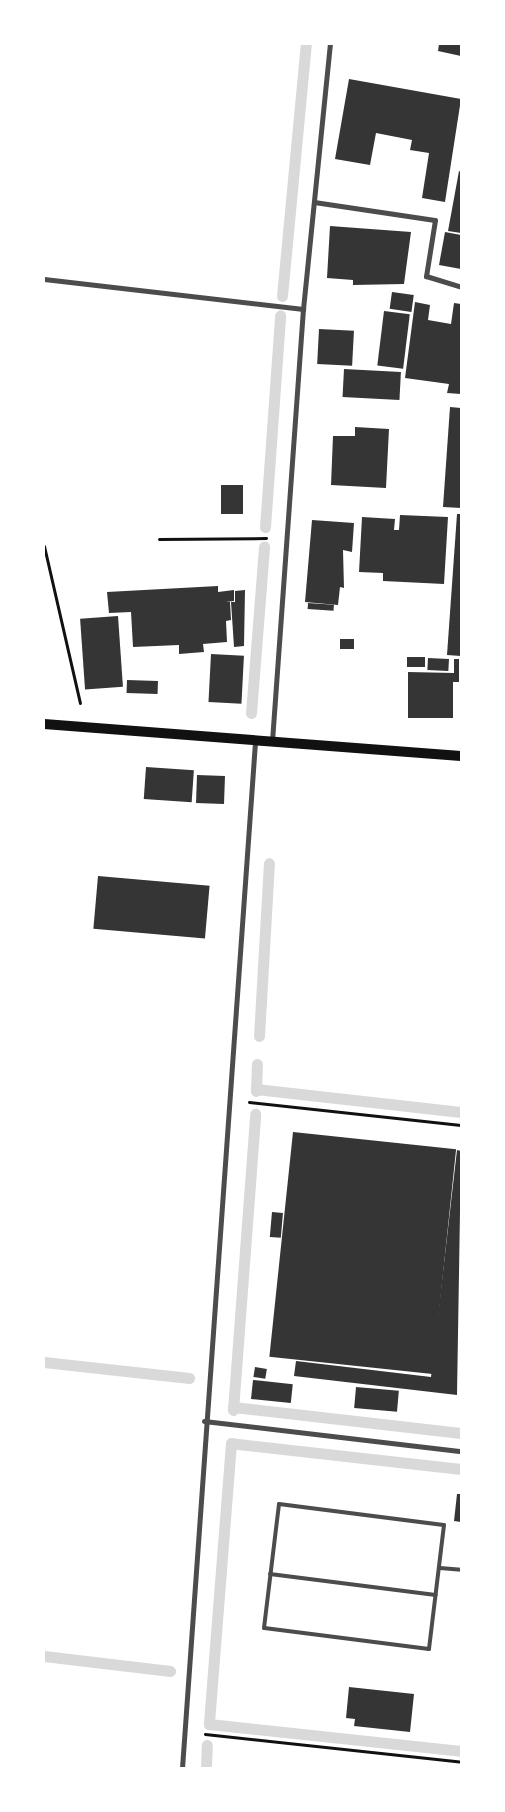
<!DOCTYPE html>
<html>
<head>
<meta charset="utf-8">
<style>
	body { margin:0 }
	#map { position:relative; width:505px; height:1812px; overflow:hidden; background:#fff; font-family:"PT Sans",sans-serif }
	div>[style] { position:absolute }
	.stream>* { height:11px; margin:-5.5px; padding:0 5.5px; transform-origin:5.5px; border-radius:5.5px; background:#d9d9d9 }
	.building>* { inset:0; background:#353535; transform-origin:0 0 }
	.path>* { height:3px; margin:-1.5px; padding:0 1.5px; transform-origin:1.5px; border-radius:1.5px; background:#111 }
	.service>* { height:4px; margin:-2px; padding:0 2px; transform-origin:2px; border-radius:2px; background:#4c4c4c }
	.minor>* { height:5px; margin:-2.5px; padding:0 2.5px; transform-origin:2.5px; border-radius:2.5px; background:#4c4c4c }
	.secondary>* { height:10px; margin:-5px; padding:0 5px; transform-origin:5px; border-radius:5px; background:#111 }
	span { translate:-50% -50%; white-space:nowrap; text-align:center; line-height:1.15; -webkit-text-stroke:4.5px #fff; paint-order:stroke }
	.frame { position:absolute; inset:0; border:45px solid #fff; pointer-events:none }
</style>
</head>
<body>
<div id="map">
	<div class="stream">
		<i style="left:282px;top:296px;width:253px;rotate:-84.6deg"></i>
		<i style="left:265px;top:527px;width:212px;rotate:-85.9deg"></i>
		<i style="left:251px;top:713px;width:167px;rotate:-85.5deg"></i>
		<i style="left:259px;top:1036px;width:173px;rotate:-86.7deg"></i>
		<i style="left:256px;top:1089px;width:206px;rotate:6.4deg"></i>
		<i style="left:256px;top:1091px;width:27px;rotate:-88deg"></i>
		<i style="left:44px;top:1362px;width:146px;rotate:6.3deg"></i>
		<i style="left:233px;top:1407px;width:229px;rotate:6.5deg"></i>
		<i style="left:233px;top:1410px;width:297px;rotate:-85.7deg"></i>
		<i style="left:461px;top:1469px;width:231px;rotate:-173.6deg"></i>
		<i style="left:231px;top:1443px;width:282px;rotate:94.5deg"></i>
		<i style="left:209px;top:1724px;width:253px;rotate:6.1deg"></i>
		<i style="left:44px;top:1656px;width:127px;rotate:6.8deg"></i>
		<i style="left:206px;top:1768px;width:23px;rotate:-88deg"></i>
	</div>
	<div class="building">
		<i style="clip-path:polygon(439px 44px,461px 44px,461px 56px,438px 51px)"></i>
		<i style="clip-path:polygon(349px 79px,461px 99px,445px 202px,422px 198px,429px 153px,410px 150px,412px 140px,376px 133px,370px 165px,335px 159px)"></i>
		<i style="clip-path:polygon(459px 171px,461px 172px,461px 233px,448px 231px)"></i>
		<i style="clip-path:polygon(330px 226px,411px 232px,404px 284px,353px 285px,353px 280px,327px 278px)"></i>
		<i style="clip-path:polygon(445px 232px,461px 235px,461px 269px,439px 265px)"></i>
		<i style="left:392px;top:292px;width:22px;height:17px;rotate:8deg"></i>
		<i style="clip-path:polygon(415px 302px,430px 305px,428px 320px,451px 324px,454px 303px,461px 304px,461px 394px,447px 393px,449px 384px,405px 378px)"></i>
		<i style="left:384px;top:311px;width:26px;height:55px;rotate:7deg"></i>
		<i style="left:319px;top:329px;width:35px;height:35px;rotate:3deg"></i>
		<i style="left:344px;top:369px;width:57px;height:28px;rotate:3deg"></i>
		<i style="clip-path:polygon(450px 407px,461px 408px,461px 508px,443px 507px)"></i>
		<i style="clip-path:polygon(355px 427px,389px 429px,386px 488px,331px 485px,333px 436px,355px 436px)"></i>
		<i style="left:221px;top:485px;width:22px;height:29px"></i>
		<i style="clip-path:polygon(457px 514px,461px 514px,461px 656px,447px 655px)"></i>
		<i style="clip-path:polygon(400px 515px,448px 517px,444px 584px,383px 581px,383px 573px,359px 572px,362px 517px,395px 519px,394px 530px,399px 530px)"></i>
		<i style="clip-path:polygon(312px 520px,354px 523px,352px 552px,343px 550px,344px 588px,340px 587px,338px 605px,305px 602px)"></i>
		<i style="clip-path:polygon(218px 586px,218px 592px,234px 590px,234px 601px,226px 602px,230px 602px,231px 620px,226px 621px,227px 642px,203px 644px,204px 652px,179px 654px,179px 645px,133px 647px,131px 612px,109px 613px,107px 592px)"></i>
		<i style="clip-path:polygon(245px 590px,244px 646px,234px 647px,231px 602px,235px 602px,235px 591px)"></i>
		<i style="left:308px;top:603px;width:26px;height:6px;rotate:4deg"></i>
		<i style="left:118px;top:616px;width:71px;height:38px;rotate:86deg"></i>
		<i style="left:340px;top:639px;width:14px;height:10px"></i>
		<i style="left:211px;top:654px;width:33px;height:48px;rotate:3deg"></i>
		<i style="left:407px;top:657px;width:18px;height:10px"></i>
		<i style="left:428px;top:658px;width:21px;height:12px;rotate:3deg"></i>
		<i style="clip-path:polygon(454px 659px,459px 659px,459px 682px,453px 682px,453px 718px,408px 718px,408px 672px,454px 673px)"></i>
		<i style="left:127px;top:680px;width:31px;height:13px;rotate:2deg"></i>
		<i style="left:146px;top:767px;width:48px;height:32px;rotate:4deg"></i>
		<i style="left:197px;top:775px;width:28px;height:28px;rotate:2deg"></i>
		<i style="left:98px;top:876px;width:112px;height:53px;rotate:5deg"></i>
		<i style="left:293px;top:1132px;width:164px;height:226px;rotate:6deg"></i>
		<i style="clip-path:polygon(457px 1150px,461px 1151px,457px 1395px,294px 1376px,296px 1361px,431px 1377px)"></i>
		<i style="left:272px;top:1212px;width:11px;height:25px;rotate:5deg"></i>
		<i style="left:255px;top:1367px;width:12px;height:10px;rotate:9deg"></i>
		<i style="left:253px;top:1380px;width:40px;height:19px;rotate:6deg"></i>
		<i style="left:356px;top:1387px;width:43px;height:21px;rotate:5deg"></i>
		<i style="clip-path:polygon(457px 1494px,461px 1494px,461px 1522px,454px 1521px)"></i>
		<i style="clip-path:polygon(349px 1687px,414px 1694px,410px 1732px,354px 1726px,355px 1719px,346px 1718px)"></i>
	</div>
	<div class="path">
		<i style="left:159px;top:539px;width:107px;rotate:-0.5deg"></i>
		<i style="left:44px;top:546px;width:161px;rotate:77.1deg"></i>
		<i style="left:249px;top:1102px;width:213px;rotate:6.2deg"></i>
		<i style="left:205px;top:1734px;width:258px;rotate:6.2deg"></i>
	</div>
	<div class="service">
		<i style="left:279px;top:1504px;width:166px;rotate:7.3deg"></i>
		<i style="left:444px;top:1525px;width:125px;rotate:96.9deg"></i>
		<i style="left:429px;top:1649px;width:166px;rotate:-172.7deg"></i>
		<i style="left:264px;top:1628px;width:125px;rotate:-83.1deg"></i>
		<i style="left:440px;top:1568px;width:21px;rotate:5deg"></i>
		<i style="left:270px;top:1574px;width:167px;rotate:7.2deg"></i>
	</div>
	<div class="minor">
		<i style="left:314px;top:202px;width:122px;rotate:8.5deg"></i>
		<i style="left:435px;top:220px;width:57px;rotate:99.1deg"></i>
		<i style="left:426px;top:276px;width:37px;rotate:17deg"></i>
		<i style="left:44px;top:279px;width:261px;rotate:6.6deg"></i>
		<i style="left:272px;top:741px;width:433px;rotate:-85.9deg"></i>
		<i style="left:303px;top:309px;width:266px;rotate:-84.2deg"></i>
		<i style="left:204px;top:1421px;width:259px;rotate:6.7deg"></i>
		<i style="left:182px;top:1768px;width:1028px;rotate:-85.93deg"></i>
	</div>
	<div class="secondary">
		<i style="left:44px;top:724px;width:418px;rotate:4.4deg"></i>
	</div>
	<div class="frame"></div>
</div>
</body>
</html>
